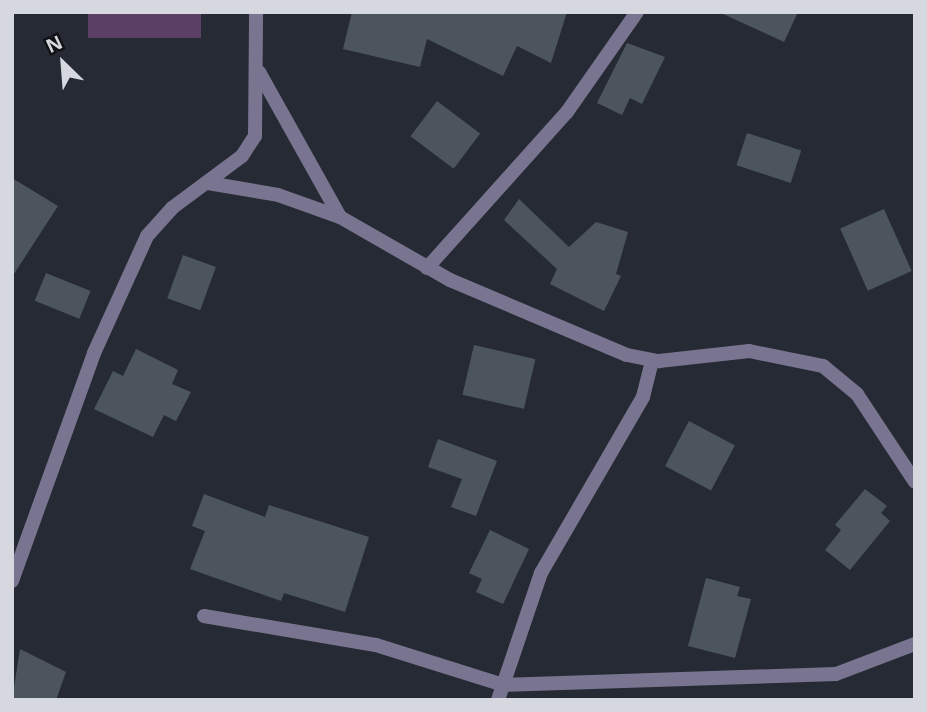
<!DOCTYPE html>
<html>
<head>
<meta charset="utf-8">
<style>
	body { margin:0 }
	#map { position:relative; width:927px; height:712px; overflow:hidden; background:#262a34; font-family:"Noto Sans",sans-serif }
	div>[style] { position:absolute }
	.green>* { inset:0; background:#5a4164; transform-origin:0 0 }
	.building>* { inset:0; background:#4c555e; transform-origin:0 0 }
	.minor>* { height:14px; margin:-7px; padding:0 7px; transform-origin:7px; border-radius:7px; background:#797590 }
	span { translate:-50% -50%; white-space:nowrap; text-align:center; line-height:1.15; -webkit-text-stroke:6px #111217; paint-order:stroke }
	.frame { position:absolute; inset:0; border:14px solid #d5d8df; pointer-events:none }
	.north { position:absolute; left:28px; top:28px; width:70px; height:70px; -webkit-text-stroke:5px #111217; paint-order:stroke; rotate:335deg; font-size:19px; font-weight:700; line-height:28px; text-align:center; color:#d5d8df }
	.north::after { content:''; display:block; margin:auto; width:24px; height:32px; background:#d5d8df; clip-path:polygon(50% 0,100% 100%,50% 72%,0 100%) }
</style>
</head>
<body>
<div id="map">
	<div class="green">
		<i style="left:88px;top:12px;width:113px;height:26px"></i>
	</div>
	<div class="building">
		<i style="clip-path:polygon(352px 12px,567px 12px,551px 63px,517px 46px,503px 76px,427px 39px,420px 67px,343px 49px)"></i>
		<i style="clip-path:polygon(719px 12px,798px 12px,784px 42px)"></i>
		<i style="clip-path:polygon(627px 43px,665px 57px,642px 104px,630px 98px,622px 115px,597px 103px)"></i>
		<i style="left:437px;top:101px;width:54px;height:44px;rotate:37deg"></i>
		<i style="left:747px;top:133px;width:57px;height:34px;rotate:18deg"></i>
		<i style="clip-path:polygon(12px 178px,58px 206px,12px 277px)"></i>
		<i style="clip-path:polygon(519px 199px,569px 247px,596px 222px,628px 232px,616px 274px,621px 276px,604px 311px,550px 284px,557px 269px,504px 220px)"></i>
		<i style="left:884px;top:209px;width:68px;height:48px;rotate:66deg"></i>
		<i style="left:183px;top:255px;width:35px;height:46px;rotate:20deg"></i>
		<i style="left:46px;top:273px;width:48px;height:30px;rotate:22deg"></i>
		<i style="left:474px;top:345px;width:63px;height:51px;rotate:13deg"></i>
		<i style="clip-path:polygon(136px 349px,178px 370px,172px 384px,191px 392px,176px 421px,164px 415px,153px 437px,94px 409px,113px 371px,123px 376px)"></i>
		<i style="left:689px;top:421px;width:52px;height:51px;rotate:28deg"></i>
		<i style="clip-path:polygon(438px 439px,497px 461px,476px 516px,451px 507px,462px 479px,428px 467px)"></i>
		<i style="clip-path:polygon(865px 489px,887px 506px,881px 513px,890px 521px,850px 570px,825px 550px,841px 530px,835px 525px)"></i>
		<i style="clip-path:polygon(204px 494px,265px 517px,269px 505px,369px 537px,345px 612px,284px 593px,281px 601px,190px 569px,205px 531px,192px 526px)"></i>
		<i style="clip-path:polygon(490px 530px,529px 549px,503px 604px,476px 592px,482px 579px,469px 573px)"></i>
		<i style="clip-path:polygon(706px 578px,740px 587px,737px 596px,751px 599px,735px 658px,688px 646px)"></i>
		<i style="clip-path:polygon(20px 649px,66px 672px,56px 700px,12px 700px)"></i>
	</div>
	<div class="minor">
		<i style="left:259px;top:72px;width:166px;rotate:60.8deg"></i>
		<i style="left:340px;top:217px;width:127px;rotate:29.8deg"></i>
		<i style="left:450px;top:280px;width:192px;rotate:23deg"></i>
		<i style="left:627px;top:355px;width:33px;rotate:11deg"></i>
		<i style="left:659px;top:361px;width:91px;rotate:-6.3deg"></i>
		<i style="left:749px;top:351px;width:76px;rotate:11.5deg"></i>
		<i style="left:823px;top:366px;width:44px;rotate:39.5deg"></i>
		<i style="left:857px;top:394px;width:105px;rotate:56.6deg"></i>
		<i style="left:208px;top:183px;width:71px;rotate:9.7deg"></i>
		<i style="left:278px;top:195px;width:66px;rotate:19.5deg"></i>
		<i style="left:427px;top:268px;width:210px;rotate:-48.1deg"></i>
		<i style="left:567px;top:112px;width:122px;rotate:-55deg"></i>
		<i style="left:12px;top:581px;width:242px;rotate:-70.2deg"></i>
		<i style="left:94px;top:353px;width:128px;rotate:-65.6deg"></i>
		<i style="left:147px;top:236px;width:38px;rotate:-48deg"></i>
		<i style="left:172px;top:208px;width:87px;rotate:-36.6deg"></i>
		<i style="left:242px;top:156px;width:24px;rotate:-57deg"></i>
		<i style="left:255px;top:136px;width:124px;rotate:-89.5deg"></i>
		<i style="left:204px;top:616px;width:174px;rotate:9.6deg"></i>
		<i style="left:376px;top:645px;width:134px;rotate:17.4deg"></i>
		<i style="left:504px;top:685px;width:332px;rotate:-1.9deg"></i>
		<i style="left:836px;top:674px;width:85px;rotate:-20.8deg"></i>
		<i style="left:498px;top:700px;width:134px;rotate:-71.3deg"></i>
		<i style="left:541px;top:573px;width:203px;rotate:-59.9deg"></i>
		<i style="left:643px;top:397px;width:37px;rotate:-76deg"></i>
	</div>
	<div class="frame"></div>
	<div class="north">N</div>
</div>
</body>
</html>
